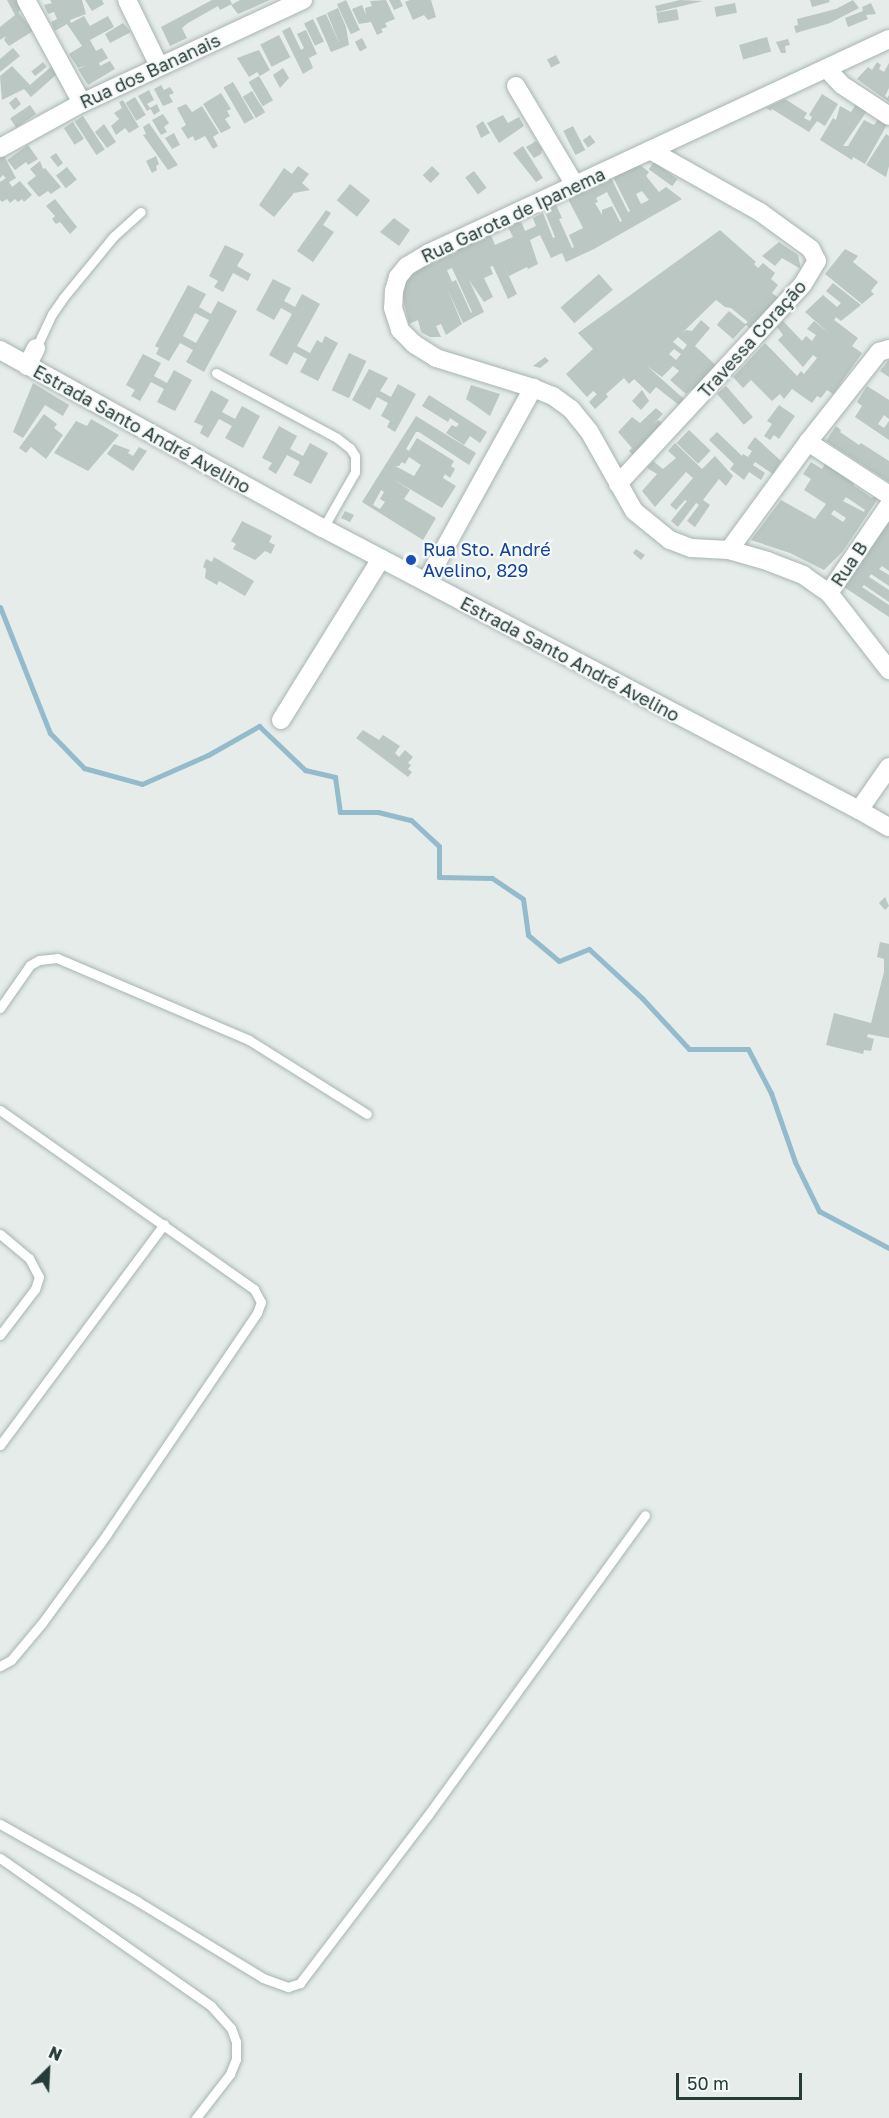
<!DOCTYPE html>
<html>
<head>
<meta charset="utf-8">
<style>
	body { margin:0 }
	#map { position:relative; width:889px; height:2118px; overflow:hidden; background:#e5ecea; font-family:"Golos Text",sans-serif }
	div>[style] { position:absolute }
	.stream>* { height:5px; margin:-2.5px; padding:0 2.5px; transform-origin:2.5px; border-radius:2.5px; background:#94bbcb }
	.building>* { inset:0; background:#bbc7c3; transform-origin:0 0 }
	.roads { filter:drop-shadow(0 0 2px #a8b4b1) drop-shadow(0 0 2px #a8b4b1) }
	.service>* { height:9px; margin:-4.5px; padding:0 4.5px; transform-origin:4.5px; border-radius:4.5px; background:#fff }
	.minor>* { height:18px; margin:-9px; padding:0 9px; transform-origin:9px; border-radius:9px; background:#fff }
	.secondary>* { height:18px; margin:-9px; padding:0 9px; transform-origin:9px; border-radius:9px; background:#fff }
	.dots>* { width:16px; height:16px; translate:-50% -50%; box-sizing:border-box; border:3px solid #f5f9f8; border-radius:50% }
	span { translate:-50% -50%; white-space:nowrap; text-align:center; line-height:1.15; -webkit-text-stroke:4.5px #f5f9f8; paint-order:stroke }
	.street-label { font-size:18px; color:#263c39 }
	.transit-label { font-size:18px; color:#164399 }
	.left { translate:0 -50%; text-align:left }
	.north { position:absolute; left:18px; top:2040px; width:60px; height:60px; -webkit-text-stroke:4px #f5f9f8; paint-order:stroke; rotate:24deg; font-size:16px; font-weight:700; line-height:24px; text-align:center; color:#263c39 }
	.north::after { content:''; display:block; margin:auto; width:21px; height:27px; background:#263c39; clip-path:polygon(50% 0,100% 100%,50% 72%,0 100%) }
	.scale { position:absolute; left:676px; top:2073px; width:126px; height:27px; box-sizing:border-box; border:3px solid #263c39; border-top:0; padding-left:8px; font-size:18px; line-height:21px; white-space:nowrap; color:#263c39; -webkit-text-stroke:4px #f5f9f8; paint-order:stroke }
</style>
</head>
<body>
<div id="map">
	<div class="stream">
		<i style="left:0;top:607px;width:136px;rotate:68.4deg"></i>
		<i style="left:50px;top:733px;width:49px;rotate:45.8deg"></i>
		<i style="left:84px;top:768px;width:60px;rotate:15.4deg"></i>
		<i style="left:142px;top:784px;width:72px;rotate:-23.7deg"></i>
		<i style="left:208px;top:755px;width:59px;rotate:-29.6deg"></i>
		<i style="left:259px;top:726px;width:64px;rotate:43.7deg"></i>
		<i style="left:305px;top:770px;width:31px;rotate:13deg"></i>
		<i style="left:335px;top:777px;width:35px;rotate:82deg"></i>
		<i style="left:340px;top:812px;width:38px"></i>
		<i style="left:378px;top:812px;width:34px;rotate:14deg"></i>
		<i style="left:411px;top:820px;width:38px;rotate:43deg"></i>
		<i style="left:439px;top:846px;width:31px;rotate:90deg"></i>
		<i style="left:439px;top:877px;width:53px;rotate:1.1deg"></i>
		<i style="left:492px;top:878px;width:37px;rotate:34deg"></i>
		<i style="left:523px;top:899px;width:36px;rotate:82deg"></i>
		<i style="left:528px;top:935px;width:40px;rotate:40deg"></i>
		<i style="left:559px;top:961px;width:32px;rotate:-22deg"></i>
		<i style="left:589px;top:949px;width:72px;rotate:42.8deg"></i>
		<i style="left:642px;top:998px;width:69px;rotate:47.3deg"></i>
		<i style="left:689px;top:1049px;width:59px"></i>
		<i style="left:748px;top:1049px;width:50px;rotate:62.4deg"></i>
		<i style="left:771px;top:1093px;width:73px;rotate:70.8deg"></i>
		<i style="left:795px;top:1162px;width:55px;rotate:63.9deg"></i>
		<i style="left:819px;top:1211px;width:79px;rotate:27.9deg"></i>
	</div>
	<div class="building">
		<i style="clip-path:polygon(7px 0,19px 0,22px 8px,18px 12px,33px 31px,9px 46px,4px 40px,6px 36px,0 40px,0 27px,15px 15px)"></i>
		<i style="clip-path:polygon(50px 0,82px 0,86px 14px,70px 20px,71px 23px,84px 16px,90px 26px,108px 16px,114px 27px,90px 40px,96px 51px,102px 48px,108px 58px,99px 63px,100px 66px,110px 61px,115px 69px,88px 85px,78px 69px,87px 65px,78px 68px,69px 54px,82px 46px,67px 24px,55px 31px,51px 22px,57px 19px,54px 12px,48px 14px,44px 5px,52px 3px)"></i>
		<i style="clip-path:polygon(85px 0,102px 0,104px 4px,92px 11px)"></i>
		<i style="clip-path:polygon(212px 0,230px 0,232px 4px,220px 10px,218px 6px,188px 23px,182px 28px,187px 38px,170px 46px,161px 27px)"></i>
		<i style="clip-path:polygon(240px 0,270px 0,238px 14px,231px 5px)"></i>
		<i style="left:346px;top:0;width:33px;height:10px;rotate:65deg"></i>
		<i style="clip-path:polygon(386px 0,395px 19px,385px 23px,387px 27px,381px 29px,383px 32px,377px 35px,371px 22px,359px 24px,352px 9px,362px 5px,366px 15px,365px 8px,372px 6px,370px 1px)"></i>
		<i style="clip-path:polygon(389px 0,400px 0,403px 6px,394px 10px)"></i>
		<i style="clip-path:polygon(410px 0,431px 0,436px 17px,428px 20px,424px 15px,413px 20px,405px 2px)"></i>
		<i style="clip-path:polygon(680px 0,703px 1px,657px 12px,655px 6px)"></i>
		<i style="clip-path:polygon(810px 0,829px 0,830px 2px,812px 7px)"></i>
		<i style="clip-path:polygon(853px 0,859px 8px,830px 23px,796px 33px,794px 26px,798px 25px,797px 19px,836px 9px)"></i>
		<i style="left:735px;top:3px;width:10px;height:21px;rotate:79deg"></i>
		<i style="clip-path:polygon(871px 3px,876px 14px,866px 15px,868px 19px,848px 27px,845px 18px,863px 11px,862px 7px)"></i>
		<i style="clip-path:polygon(338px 8px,346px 27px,349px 45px,331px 52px,316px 18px,326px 14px,340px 45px,327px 13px)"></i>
		<i style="left:677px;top:9px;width:11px;height:21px;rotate:80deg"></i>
		<i style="left:313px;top:19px;width:25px;height:10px;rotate:64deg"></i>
		<i style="clip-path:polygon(123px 23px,131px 32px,110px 43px,105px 34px)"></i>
		<i style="clip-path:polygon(290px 27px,301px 50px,304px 48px,297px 34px,306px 30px,317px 54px,309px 58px,313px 68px,303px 74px,282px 31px)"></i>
		<i style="left:279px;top:35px;width:25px;height:21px;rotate:63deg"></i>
		<i style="left:767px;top:37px;width:15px;height:29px;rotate:74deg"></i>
		<i style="left:362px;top:38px;width:11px;height:8px;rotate:63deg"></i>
		<i style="clip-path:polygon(788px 39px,790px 45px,785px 46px,786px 53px,781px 53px,776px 42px)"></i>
		<i style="clip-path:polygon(13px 48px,20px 56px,0 72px,0 59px)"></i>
		<i style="clip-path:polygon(259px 50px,270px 70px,260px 76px,257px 72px,249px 77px,237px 58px)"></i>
		<i style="left:556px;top:55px;width:9px;height:10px;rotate:63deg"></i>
		<i style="left:43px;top:62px;width:6px;height:15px;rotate:51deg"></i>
		<i style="clip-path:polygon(877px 62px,881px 65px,879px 69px,884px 72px,889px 63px,889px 88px,885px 96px,887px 98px,889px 95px,889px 102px,857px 79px,868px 67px,872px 70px)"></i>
		<i style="clip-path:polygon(12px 66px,30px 85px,52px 66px,57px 74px,31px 97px,24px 89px,2px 100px,0 76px)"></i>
		<i style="clip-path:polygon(283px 68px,289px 78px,280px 88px,273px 75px)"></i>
		<i style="left:259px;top:76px;width:28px;height:12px;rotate:60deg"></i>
		<i style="left:233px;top:82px;width:42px;height:11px;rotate:60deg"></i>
		<i style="clip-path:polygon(161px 85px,164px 90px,170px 87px,174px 93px,169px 95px,173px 102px,163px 106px,154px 89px)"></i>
		<i style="clip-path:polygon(149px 90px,154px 100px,147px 104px,151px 109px,147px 111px,138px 96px)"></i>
		<i style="left:252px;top:91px;width:25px;height:11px;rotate:58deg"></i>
		<i style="clip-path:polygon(221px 93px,231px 109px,227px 111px,230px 116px,225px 119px,231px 128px,221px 133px,203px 104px)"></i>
		<i style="clip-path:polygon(822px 94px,838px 104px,825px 126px,817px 121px,809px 132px,772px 109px,771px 111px,766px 108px,785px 99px,807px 113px,804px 118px,810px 121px,812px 117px,809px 115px)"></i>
		<i style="clip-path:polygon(16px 97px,21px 104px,14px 110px,9px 103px)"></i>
		<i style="left:135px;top:97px;width:21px;height:11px;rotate:59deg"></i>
		<i style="clip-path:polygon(123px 100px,139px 127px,129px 133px,125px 128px,116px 135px,111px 126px,119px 119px,114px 113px,122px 108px,119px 102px)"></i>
		<i style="clip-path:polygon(857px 102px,869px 108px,843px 146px,848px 146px,864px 120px,874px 125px,881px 115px,889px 121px,865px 164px,853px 157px,852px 160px,820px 140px,833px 118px,836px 120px,840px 106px,851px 112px)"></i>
		<i style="clip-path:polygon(157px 104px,160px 111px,154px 115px,150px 108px)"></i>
		<i style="clip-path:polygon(186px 104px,192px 112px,202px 106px,219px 133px,213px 137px,218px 146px,213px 149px,205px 136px,195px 141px,193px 136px,188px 139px,181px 128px,186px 125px,177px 108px)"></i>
		<i style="left:30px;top:105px;width:11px;height:24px;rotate:56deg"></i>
		<i style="clip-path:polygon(163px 114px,169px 123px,164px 127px,167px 132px,161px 135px,152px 120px)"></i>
		<i style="clip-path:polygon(503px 115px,508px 123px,519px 117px,524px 126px,499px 143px,487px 123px)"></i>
		<i style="left:83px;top:116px;width:40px;height:10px;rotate:57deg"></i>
		<i style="clip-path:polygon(483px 121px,490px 133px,481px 138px,476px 126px)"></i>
		<i style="left:73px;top:122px;width:20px;height:11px;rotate:57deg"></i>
		<i style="clip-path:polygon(149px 123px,178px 165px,168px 170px,143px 135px,146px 134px,143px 127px)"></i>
		<i style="clip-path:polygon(104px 124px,116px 142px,107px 148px,95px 132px)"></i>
		<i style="left:573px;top:126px;width:27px;height:11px;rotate:63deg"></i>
		<i style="clip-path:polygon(174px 133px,180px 145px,172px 149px,165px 138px)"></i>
		<i style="clip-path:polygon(886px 134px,889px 136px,889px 166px,886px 177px,866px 165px)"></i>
		<i style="left:590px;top:135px;width:9px;height:9px;rotate:54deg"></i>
		<i style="clip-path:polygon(536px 141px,542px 149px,541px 154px,534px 158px,526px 147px)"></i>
		<i style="clip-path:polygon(28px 145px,38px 159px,28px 165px,26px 162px,15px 170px,7px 160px)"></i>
		<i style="clip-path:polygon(523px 146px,543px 178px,536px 182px,513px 153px)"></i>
		<i style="clip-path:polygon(56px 153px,63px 163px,58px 167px,50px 157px)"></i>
		<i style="clip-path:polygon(3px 154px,16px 178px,9px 182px,12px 187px,20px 181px,32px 195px,24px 202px,22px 199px,18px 202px,15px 199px,10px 203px,7px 199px,2px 202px,0 200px,0 182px,6px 178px,3px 175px,0 178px,0 156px)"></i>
		<i style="clip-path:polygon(156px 156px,159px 164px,156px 166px,157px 170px,152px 173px,146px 161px)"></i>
		<i style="clip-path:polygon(40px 161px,43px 169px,45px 168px,61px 187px,51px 194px,48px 191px,39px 197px,27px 183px,36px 176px,30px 169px)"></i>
		<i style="left:654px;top:162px;width:29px;height:9px;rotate:36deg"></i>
		<i style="clip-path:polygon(evenodd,640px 165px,649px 172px,646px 176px,659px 192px,666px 187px,682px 199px,594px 249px,566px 262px,562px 253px,551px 258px,540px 235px,530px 240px,538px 264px,528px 269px,527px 267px,509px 276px,501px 259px,517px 294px,508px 299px,493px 266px,490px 267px,493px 274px,484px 278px,493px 297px,484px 302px,469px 280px,484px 312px,463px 323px,447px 288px,462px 324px,446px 335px,441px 324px,436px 326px,441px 337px,430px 337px,421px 332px,418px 320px,409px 324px,401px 291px,411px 269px,491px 235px,495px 245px,513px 237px,508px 227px,521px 221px,525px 231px,536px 226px,533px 218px,543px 213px,553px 238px,555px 237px,544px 210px,556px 205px,562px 218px,559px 219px,572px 248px,574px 247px,569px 235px,583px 228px,568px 199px,611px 178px,628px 212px,630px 211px,613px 177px,640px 165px,642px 191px,649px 200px,641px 204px,636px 194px,642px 191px,640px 165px,607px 192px,622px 221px,620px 222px,612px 206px,602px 210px,602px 215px,595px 203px,598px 202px,596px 198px,607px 192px,640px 165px,452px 268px,472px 312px,471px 313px,456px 280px,452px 282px,447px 270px,452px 268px)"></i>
		<i style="clip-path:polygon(298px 166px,309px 174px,302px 183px,310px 190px,294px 193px,274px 217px,259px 205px,284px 168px,292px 174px)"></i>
		<i style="left:432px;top:166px;width:11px;height:13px;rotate:45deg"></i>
		<i style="left:67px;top:167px;width:16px;height:14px;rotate:52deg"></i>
		<i style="left:474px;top:171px;width:21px;height:11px;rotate:53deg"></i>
		<i style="left:350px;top:184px;width:26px;height:21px;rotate:39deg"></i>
		<i style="clip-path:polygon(55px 199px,77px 227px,70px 234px,60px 222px,56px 224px,52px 219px,55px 216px,46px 206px)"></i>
		<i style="clip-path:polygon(326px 210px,331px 213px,323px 225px,334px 232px,313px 262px,297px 251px)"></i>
		<i style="clip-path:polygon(394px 218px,410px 230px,399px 246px,380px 232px)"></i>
		<i style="clip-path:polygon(evenodd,720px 230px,756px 262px,754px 264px,758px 268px,763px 263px,775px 273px,771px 279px,778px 285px,772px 293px,781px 300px,753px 331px,746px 325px,733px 339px,717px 325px,719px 322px,729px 311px,745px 324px,748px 322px,731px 308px,725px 307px,716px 300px,681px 334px,686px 330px,692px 331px,701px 320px,710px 328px,695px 346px,719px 368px,695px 392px,692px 389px,686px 394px,670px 380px,679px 371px,673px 366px,662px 377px,647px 366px,684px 399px,679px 405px,656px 387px,650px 394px,634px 379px,629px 384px,624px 378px,606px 394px,608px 397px,595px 409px,589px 402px,597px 394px,593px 391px,587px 397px,566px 374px,593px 349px,578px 333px,720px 230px,678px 337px,687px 345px,683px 350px,673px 342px,678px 337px,720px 230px,674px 349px,681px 354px,676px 360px,669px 354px,674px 349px)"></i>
		<i style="clip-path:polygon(779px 242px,798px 255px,801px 269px,782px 258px,775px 266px,762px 256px)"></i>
		<i style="clip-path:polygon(225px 245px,244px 254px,237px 266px,251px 274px,248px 281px,233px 273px,223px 292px,214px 287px,218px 281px,209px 276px)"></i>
		<i style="clip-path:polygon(845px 249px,858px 256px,853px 262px,878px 282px,871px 291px,874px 294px,862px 304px,825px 274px)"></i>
		<i style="left:599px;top:274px;width:21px;height:51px;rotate:49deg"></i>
		<i style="clip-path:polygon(273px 279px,291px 288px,284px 301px,295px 307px,302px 294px,320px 304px,297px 346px,310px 353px,317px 340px,322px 343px,325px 336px,338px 343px,318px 381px,300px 372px,307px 359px,294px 352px,287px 365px,269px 355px,292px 314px,281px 308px,274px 320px,256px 310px)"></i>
		<i style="clip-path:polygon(833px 283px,861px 305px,841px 321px,836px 317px,834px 320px,858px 338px,852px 346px,862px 353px,833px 394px,827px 390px,821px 398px,817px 396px,812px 403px,792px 389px,784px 399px,780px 394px,772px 401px,751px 380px,743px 388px,733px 377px,765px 343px,797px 376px,801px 371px,804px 374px,817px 358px,813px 355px,803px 367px,778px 340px,783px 335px,777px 327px,783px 321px,802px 341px,806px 336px,812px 341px,816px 335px,807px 329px,814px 321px,830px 334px,805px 312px,823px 295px,837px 307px,841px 303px,826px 291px)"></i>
		<i style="clip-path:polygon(evenodd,188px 285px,206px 294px,199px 307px,211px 314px,218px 301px,237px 311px,204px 372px,186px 362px,193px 350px,180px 343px,169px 361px,156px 354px,159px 348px,155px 346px,188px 285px,195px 313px,209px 320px,196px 343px,183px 336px,195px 313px)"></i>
		<i style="left:349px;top:353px;width:19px;height:41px;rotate:25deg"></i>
		<i style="clip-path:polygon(143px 354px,161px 363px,154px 376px,167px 383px,174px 370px,192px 380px,175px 411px,157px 402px,164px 389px,151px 382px,140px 401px,131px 396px,135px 390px,126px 385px)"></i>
		<i style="clip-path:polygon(545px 357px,549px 361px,540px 368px,533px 366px)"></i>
		<i style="clip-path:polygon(889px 360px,889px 377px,880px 371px)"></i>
		<i style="clip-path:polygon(369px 369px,388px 378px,380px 391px,391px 397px,398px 384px,416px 394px,395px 432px,387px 427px,390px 421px,381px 416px,388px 403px,377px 397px,370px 410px,352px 400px)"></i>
		<i style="clip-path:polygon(33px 383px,69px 405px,63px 416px,45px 405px,23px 438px,13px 432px)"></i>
		<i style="clip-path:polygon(471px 385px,500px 394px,490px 416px,466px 399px)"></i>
		<i style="left:726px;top:386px;width:41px;height:12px;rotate:49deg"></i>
		<i style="clip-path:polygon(867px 386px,889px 400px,889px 419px,884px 415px,878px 424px,884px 428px,889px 421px,889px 440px,855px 417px,862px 406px,857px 402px)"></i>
		<i style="clip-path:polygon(211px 390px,229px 400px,222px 412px,235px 419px,242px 406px,260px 416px,243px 448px,225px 438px,232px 426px,219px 419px,208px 438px,200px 433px,203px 426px,194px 422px)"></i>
		<i style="clip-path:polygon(642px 390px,649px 401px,641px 410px,632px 401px)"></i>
		<i style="clip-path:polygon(429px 395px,487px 432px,480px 443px,470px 436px,464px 445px,446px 433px,452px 425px,456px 427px,459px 424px,450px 418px,448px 422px,422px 406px)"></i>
		<i style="clip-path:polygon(779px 405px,795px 416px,779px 439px,774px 435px,770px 440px,764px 436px,772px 424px,767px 421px)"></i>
		<i style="clip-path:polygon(656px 408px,663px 414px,653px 424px,658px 420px,666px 426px,636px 458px,629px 451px,632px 448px,618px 432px,632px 417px,640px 423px)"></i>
		<i style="clip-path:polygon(44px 414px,57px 424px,54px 428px,63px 435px,46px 459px,31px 447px,26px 453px,19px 448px)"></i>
		<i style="clip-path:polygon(evenodd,416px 416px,476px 453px,469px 465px,419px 432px,416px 432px,406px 449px,409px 451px,417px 438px,454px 461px,451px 466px,455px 469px,450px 478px,445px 474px,443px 478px,456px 486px,442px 508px,391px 478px,410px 490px,404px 499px,436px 518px,423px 540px,362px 502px,416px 416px,409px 457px,421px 465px,414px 476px,395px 466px,399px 466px,402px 462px,405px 464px,409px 457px,416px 416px,381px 490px,384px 492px,380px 499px,385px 502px,380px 509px,373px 505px,381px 490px)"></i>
		<i style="clip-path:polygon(91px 419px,119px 435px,88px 471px,54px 453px,76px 421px,87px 426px)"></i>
		<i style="clip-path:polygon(279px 426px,297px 436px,290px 449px,303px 456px,310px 443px,328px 453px,311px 484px,293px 475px,300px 462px,287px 455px,276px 474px,268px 469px,272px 463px,262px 458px)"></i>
		<i style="clip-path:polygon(836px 426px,841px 430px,840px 432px,859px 445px,861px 443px,889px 461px,889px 482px,826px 441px)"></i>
		<i style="left:689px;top:430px;width:30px;height:18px;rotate:44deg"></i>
		<i style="clip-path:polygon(717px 432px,742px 456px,743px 454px,748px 457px,752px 451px,747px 448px,755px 437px,781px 461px,773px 474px,755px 462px,753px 465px,765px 473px,761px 480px,749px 472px,744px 480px,730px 469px,734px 464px,709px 440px)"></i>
		<i style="clip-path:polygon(675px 443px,702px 469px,715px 456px,733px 476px,726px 486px,719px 479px,703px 500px,710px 505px,695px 527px,687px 521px,699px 505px,696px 503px,678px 527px,671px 521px,687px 501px,685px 500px,676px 510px,670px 505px,693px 478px,686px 472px,655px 507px,642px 491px,657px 474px,647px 468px,653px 461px,663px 469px,676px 458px,668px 451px)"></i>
		<i style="clip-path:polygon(114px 444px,130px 450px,128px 453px,133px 456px,139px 447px,147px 451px,133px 471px,107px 454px)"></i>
		<i style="clip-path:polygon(evenodd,811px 462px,822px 469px,826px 462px,855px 482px,853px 485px,872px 498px,875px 495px,879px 497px,843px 551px,824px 570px,790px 553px,751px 540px,781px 500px,815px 519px,826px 504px,804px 490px,811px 479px,803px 474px,811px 462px,846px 497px,865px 510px,864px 512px,843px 501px,846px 497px,811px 462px,834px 510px,846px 518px,843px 522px,831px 514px,834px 510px)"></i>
		<i style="clip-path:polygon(345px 511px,354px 515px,350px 522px,341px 518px)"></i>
		<i style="clip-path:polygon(242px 521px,272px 536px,269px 542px,275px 545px,271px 554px,265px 551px,255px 560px,233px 549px,236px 544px,231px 541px)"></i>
		<i style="clip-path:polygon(889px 522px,889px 571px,882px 566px,879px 569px,889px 575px,889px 586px,871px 574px,869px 577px,889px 590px,889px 602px,864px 585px,862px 587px,889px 605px,889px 617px,844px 587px)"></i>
		<i style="clip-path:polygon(636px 549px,645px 555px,641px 560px,633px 553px)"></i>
		<i style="clip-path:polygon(214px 557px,254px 581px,245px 596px,219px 581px,217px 585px,205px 578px,206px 569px,203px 567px,206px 559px,212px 562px)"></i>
		<i style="clip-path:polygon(363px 730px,379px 740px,383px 735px,400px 746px,395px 753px,399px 757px,405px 750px,413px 757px,408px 763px,411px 765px,408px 769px,412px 772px,408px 777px,356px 738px)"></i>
		<i style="clip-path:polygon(885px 897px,889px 906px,885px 910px,879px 903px)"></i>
		<i style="clip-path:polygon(880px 942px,889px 944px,889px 1038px,868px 1034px,867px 1037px,874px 1039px,871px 1051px,864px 1050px,863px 1054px,826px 1045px,834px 1013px,871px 1023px,884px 972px,884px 959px,877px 957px)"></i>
	</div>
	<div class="roads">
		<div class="service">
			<i style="left:36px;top:348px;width:38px;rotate:-65deg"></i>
			<i style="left:52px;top:314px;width:19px;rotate:-55deg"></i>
			<i style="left:63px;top:298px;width:80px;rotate:-50.6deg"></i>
			<i style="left:114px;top:236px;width:36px;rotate:-42deg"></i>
			<i style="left:216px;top:373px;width:137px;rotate:28.2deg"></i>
			<i style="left:337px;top:438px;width:16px;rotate:38deg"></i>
			<i style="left:350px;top:448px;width:9px;rotate:58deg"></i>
			<i style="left:355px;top:456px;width:16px;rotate:90deg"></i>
			<i style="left:355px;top:472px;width:64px;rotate:119.7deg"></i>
			<i style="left:0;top:1008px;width:52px;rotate:-55.1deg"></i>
			<i style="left:30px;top:965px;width:10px;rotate:-29deg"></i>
			<i style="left:39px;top:960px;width:18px;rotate:-6deg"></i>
			<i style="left:57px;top:958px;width:209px;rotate:23.1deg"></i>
			<i style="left:249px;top:1040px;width:139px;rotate:32.1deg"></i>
			<i style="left:0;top:1110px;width:311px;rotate:35.2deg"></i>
			<i style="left:254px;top:1289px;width:15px;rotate:62deg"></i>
			<i style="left:261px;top:1302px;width:12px;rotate:110deg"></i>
			<i style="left:257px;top:1313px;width:267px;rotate:124.2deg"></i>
			<i style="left:107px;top:1534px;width:110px;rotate:126.1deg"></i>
			<i style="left:42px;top:1623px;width:48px;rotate:130deg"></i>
			<i style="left:11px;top:1660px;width:13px;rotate:151deg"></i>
			<i style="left:0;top:1234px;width:38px;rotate:40deg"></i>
			<i style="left:29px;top:1258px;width:21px;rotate:62deg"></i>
			<i style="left:39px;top:1277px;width:13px;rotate:108deg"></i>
			<i style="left:35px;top:1289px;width:58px;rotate:127.3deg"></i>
			<i style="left:0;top:1445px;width:275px;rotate:-53.4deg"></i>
			<i style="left:0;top:1824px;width:157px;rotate:29.3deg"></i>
			<i style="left:137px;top:1901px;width:148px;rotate:31.4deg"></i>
			<i style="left:263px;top:1978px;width:27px;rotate:20deg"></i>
			<i style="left:288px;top:1987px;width:13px;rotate:-18deg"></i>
			<i style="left:300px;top:1983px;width:211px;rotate:-52.7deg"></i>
			<i style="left:428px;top:1815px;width:370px;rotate:-54.1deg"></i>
			<i style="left:0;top:1858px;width:258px;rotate:35deg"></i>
			<i style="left:211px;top:2006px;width:30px;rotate:48deg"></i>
			<i style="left:231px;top:2028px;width:15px;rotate:70deg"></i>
			<i style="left:236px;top:2042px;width:17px;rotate:90deg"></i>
			<i style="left:236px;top:2059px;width:16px;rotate:112deg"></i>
			<i style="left:230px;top:2074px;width:56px;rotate:127.7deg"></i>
		</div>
		<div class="minor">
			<i style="left:26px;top:0;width:117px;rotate:61.5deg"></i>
			<i style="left:127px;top:0;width:73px;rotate:64.1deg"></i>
			<i style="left:889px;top:39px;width:507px;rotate:155.05deg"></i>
			<i style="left:429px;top:253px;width:26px;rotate:149deg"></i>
			<i style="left:407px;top:266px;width:14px;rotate:129deg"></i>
			<i style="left:398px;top:277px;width:15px;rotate:106deg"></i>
			<i style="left:394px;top:291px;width:17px;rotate:93deg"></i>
			<i style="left:393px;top:308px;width:23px;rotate:72deg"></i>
			<i style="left:400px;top:330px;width:20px;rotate:45deg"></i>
			<i style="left:414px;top:344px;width:26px;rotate:32deg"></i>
			<i style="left:436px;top:358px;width:102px;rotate:17.2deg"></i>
			<i style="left:533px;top:388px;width:22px;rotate:22deg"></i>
			<i style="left:553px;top:396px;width:22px;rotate:36deg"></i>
			<i style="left:571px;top:409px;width:28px;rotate:51deg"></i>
			<i style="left:589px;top:431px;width:92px;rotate:60.6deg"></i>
			<i style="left:634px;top:511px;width:46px;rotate:38.9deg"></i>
			<i style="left:670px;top:540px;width:22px;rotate:21deg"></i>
			<i style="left:691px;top:548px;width:38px;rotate:3deg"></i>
			<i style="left:729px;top:550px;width:40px;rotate:16deg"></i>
			<i style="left:767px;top:561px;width:39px;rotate:21deg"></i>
			<i style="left:803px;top:575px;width:32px;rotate:35deg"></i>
			<i style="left:829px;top:593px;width:98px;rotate:52.1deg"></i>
			<i style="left:827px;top:69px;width:22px;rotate:47deg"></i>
			<i style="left:842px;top:85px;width:56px;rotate:33.4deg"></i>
			<i style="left:516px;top:86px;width:115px;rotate:59.2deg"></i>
			<i style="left:0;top:148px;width:94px;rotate:-28.8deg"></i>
			<i style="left:82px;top:103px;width:244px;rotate:-25deg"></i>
			<i style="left:0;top:350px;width:369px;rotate:28.9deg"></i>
			<i style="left:323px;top:528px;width:606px;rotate:27.75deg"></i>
			<i style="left:27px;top:366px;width:20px;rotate:-63deg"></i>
			<i style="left:808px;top:442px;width:97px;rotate:33.2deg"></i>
			<i style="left:618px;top:484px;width:272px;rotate:-47.2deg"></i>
			<i style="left:803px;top:284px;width:27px;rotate:-59deg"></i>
			<i style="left:817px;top:261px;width:13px;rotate:-117deg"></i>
			<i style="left:811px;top:249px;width:63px;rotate:-144deg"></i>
			<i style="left:760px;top:212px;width:126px;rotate:-150.6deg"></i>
			<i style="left:729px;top:550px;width:134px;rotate:-53.8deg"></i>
			<i style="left:808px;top:442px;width:115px;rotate:-51.7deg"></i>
			<i style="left:879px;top:352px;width:10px;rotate:-17deg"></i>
			<i style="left:426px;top:582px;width:222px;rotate:-61.1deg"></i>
			<i style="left:829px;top:593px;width:107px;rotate:-55.7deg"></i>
			<i style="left:281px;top:720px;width:190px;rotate:-58.2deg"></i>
		</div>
		<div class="secondary">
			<i style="left:889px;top:767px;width:52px;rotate:124.9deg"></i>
			<i style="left:859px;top:810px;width:34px;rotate:30deg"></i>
		</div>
	</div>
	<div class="dots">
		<i style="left:411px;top:560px;background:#1a4fb4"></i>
	</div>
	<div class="street-label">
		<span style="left:150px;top:71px;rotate:-25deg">Rua dos Bananais</span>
		<span style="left:513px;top:215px;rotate:-25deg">Rua Garota de Ipanema</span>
		<span style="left:752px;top:339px;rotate:-48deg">Travessa Coração</span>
		<span style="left:142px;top:429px;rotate:29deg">Estrada Santo André Avelino</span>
		<span style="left:849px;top:564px;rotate:-56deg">Rua B</span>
		<span style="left:570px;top:659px;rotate:28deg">Estrada Santo André Avelino</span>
	</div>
	<div class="transit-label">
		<span class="left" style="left:423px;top:560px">Rua Sto. André<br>Avelino, 829</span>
	</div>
	<div class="north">N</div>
	<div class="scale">50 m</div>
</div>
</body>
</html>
